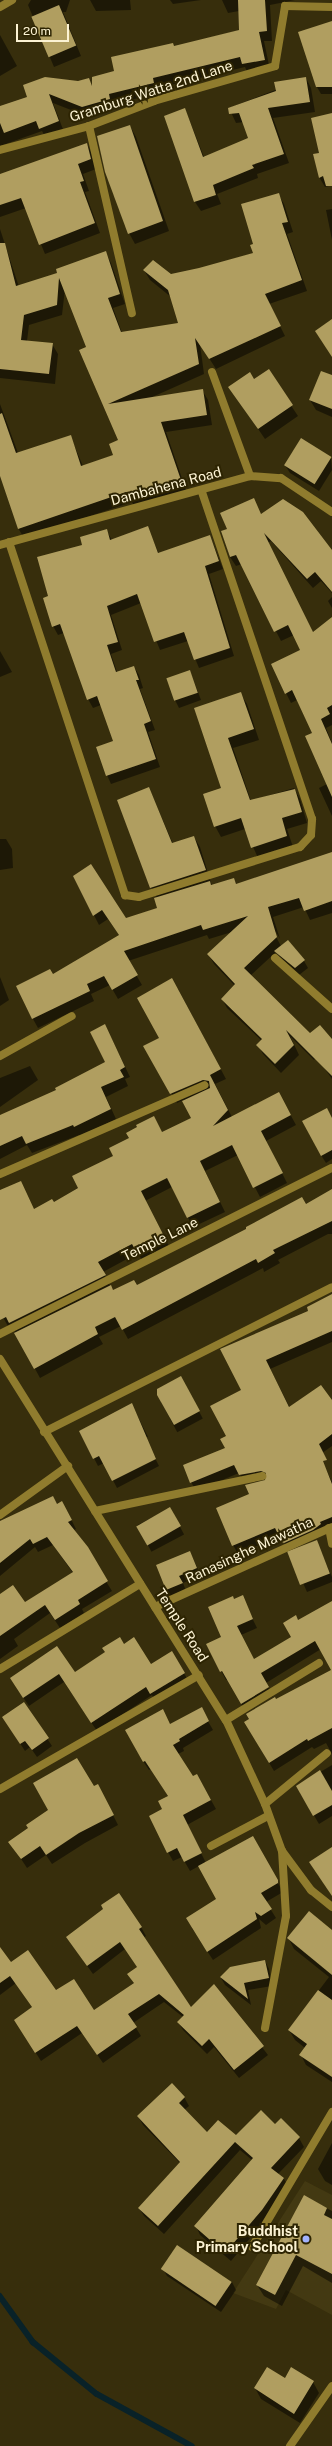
<!DOCTYPE html>
<html>
<head>
<meta charset="utf-8">
<style>
	body { margin:0 }
	#map { position:relative; width:332px; height:2446px; overflow:hidden; background:#372e0c; font-family:"Public Sans",sans-serif }
	div>[style] { position:absolute }
	.built>* { inset:0; background:#433912 }
	.shadow>* { inset:0; background:#0007; transform-origin:0 0 }
	.stream>* { height:5.5px; margin:-2.75px; padding:0 2.75px; transform-origin:2.75px; border-radius:2.75px; background:#092228 }
	.building>* { inset:0; background:#b09e60; transform-origin:0 0 }
	.service>* { height:8px; margin:-4px; padding:0 4px; transform-origin:4px; border-radius:4px; background:#907c2e }
	.minor>* { height:8px; margin:-4px; padding:0 4px; transform-origin:4px; border-radius:4px; background:#907c2e }
	.tertiary>* { height:8px; margin:-4px; padding:0 4px; transform-origin:4px; border-radius:4px; background:#907c2e }
	.dots>* { width:11px; height:11px; translate:-50% -50%; box-sizing:border-box; border:2px solid #2d2402; border-radius:50% }
	span { translate:-50% -50%; white-space:nowrap; text-align:center; line-height:1.15; -webkit-text-stroke:4px #2d2402; paint-order:stroke }
	.street-label { font-size:14px; color:#fcf3d4 }
	.poi-label { font-size:14px; color:#fcf3d4; font-weight:700 }
	.right { translate:-100% -50%; text-align:right }
	.scale { position:absolute; left:16px; top:24px; width:53px; height:18px; box-sizing:border-box; border:2px solid #fcf3d4; border-top:0; padding-left:5px; font-size:12px; line-height:14px; white-space:nowrap; color:#fcf3d4; -webkit-text-stroke:3px #2d2402; paint-order:stroke }
</style>
</head>
<body>
<div id="map">
	<div class="built">
		<i style="clip-path:polygon(305px 2181px,332px 2195px,332px 2315px,286px 2290px,276px 2309px,233px 2293px)"></i>
	</div>
	<div class="shadow">
		<i style="clip-path:polygon(31px 0,70px 0,66px 12px,63px 12px,81px 56px,54px 67px,28px 5px)"></i>
		<i style="clip-path:polygon(90px 0,130px 0,131px 10px,96px 11px)"></i>
		<i style="clip-path:polygon(170px 0,201px 0,173px 4px)"></i>
		<i style="clip-path:polygon(222px 0,295px 0,270px 5px,272px 41px,264px 41px,270px 70px,248px 74px,245px 67px,158px 88px,159px 93px,114px 104px,115px 109px,89px 117px,53px 103px,64px 132px,46px 138px,42px 131px,0 146px,0 108px,88px 79px,93px 88px,115px 72px,174px 47px,240px 30px,239px 11px,228px 13px)"></i>
		<i style="clip-path:polygon(332px 22px,332px 94px,321px 94px,317px 87px)"></i>
		<i style="clip-path:polygon(0 35px,17px 66px,0 76px)"></i>
		<i style="clip-path:polygon(306px 78px,311px 88px,315px 112px,273px 118px,289px 163px,257px 174px,258px 178px,217px 194px,221px 204px,201px 211px,195px 202px,165px 117px,185px 109px,204px 157px,250px 139px,244px 122px,236px 123px,229px 108px)"></i>
		<i style="clip-path:polygon(332px 114px,332px 185px,325px 187px,319px 177px,320px 153px)"></i>
		<i style="clip-path:polygon(130px 126px,136px 137px,169px 231px,135px 244px,129px 233px)"></i>
		<i style="clip-path:polygon(87px 144px,92px 154px,96px 169px,83px 174px,89px 191px,85px 192px,100px 233px,45px 254px,26px 208px,0 217px,0 175px)"></i>
		<i style="clip-path:polygon(278px 194px,284px 204px,293px 232px,287px 234px,307px 291px,269px 304px,285px 336px,216px 369px,200px 344px,204px 374px,150px 398px,202px 390px,208px 400px,212px 425px,166px 432px,186px 490px,135px 508px,132px 502px,24px 538px,18px 528px,0 473px,0 404px,18px 453px,70px 436px,83px 466px,114px 455px,120px 441px,65px 289px,62px 315px,29px 325px,27px 341px,52px 344px,58px 354px,55px 384px,0 378px,0 229px,19px 287px,59px 274px,106px 253px,111px 263px,125px 304px,113px 308px,122px 333px,179px 324px,171px 297px,150px 280px,144px 270px,171px 275px,199px 269px,254px 253px,255px 244px)"></i>
		<i style="clip-path:polygon(332px 209px,332px 240px,326px 210px)"></i>
		<i style="clip-path:polygon(268px 371px,298px 416px,265px 439px,229px 387px,254px 381px)"></i>
		<i style="clip-path:polygon(332px 376px,332px 417px,316px 410px,310px 400px)"></i>
		<i style="clip-path:polygon(331px 458px,332px 470px,319px 491px,290px 473px,285px 465px)"></i>
		<i style="clip-path:polygon(253px 499px,261px 515px,332px 552px,332px 593px,321px 581px,313px 588px,271px 541px,268px 543px,313px 633px,332px 618px,332px 725px,326px 728px,332px 743px,332px 816px,319px 788px,327px 784px,313px 734px,297px 700px,291px 703px,286px 693px,302px 650px,294px 635px,281px 641px,242px 564px,236px 566px,230px 557px,222px 531px,228px 529px)"></i>
		<i style="clip-path:polygon(147px 527px,159px 554px,210px 536px,223px 569px,209px 574px,234px 656px,199px 668px,188px 641px,160px 650px,141px 603px,111px 615px,122px 650px,111px 654px,117px 672px,134px 667px,139px 675px,143px 688px,140px 689px,155px 730px,148px 732px,160px 767px,111px 784px,107px 775px,115px 742px,101px 705px,93px 708px,88px 699px,64px 633px,58px 635px,53px 626px,50px 597px,83px 545px,106px 530px,112px 540px)"></i>
		<i style="clip-path:polygon(332px 597px,332px 608px,328px 601px)"></i>
		<i style="clip-path:polygon(0 651px,12px 672px,0 677px)"></i>
		<i style="clip-path:polygon(190px 671px,201px 700px,179px 708px,175px 700px)"></i>
		<i style="clip-path:polygon(240px 693px,247px 704px,259px 740px,233px 748px,251px 801px,294px 788px,300px 799px,307px 823px,287px 829px,293px 847px,258px 858px,245px 829px,221px 837px,215px 826px,222px 789px,195px 709px)"></i>
		<i style="clip-path:polygon(149px 788px,173px 844px,194px 837px,200px 847px,212px 886px,233px 879px,237px 885px,332px 853px,332px 913px,310px 920px,304px 907px,273px 917px,280px 939px,276px 932px,274px 933px,281px 946px,304px 961px,308px 968px,299px 975px,280px 958px,276px 952px,250px 976px,322px 1051px,314px 1060px,290px 1036px,299px 1055px,281px 1073px,263px 1054px,258px 1045px,262px 1041px,227px 1008px,222px 999px,235px 986px,214px 964px,208px 954px,232px 932px,209px 939px,207px 935px,128px 961px,142px 985px,118px 999px,110px 985px,91px 994px,94px 1001px,38px 1028px,33px 1019px,52px 975px,120px 936px,108px 919px,99px 925px,74px 876px,126px 919px,158px 908px,157px 898px,151px 887px)"></i>
		<i style="clip-path:polygon(0 839px,6px 839px,12px 849px,13px 868px,0 870px)"></i>
		<i style="clip-path:polygon(0 977px,9px 1000px,0 1006px)"></i>
		<i style="clip-path:polygon(178px 989px,226px 1079px,215px 1084px,232px 1117px,284px 1103px,296px 1125px,266px 1141px,287px 1183px,260px 1197px,238px 1155px,205px 1171px,225px 1212px,193px 1227px,172px 1187px,145px 1201px,171px 1250px,144px 1264px,138px 1253px,103px 1272px,113px 1291px,136px 1286px,307px 1206px,332px 1190px,332px 1234px,328px 1234px,278px 1260px,280px 1263px,264px 1272px,263px 1268px,128px 1339px,121px 1326px,99px 1337px,103px 1344px,40px 1378px,12px 1326px,9px 1328px,0 1312px,0 1191px,34px 1210px,54px 1203px,163px 1133px,192px 1118px,183px 1100px,177px 1103px,145px 1046px,160px 1038px)"></i>
		<i style="clip-path:polygon(105px 1025px,130px 1077px,125px 1079px,128px 1086px,106px 1097px,116px 1119px,80px 1136px,79px 1135px,32px 1153px,27px 1145px,0 1159px,0 1117px,57px 1091px,107px 1062px)"></i>
		<i style="clip-path:polygon(332px 1058px,332px 1079px,323px 1066px)"></i>
		<i style="clip-path:polygon(30px 1066px,38px 1080px,0 1107px,0 1078px)"></i>
		<i style="clip-path:polygon(332px 1120px,332px 1159px,326px 1163px,321px 1155px)"></i>
		<i style="clip-path:polygon(332px 1295px,332px 1342px,270px 1369px,290px 1408px,332px 1401px,332px 1446px,287px 1478px,323px 1463px,332px 1482px,332px 1528px,317px 1538px,289px 1551px,280px 1536px,238px 1554px,233px 1545px,251px 1495px,266px 1479px,245px 1483px,239px 1473px,196px 1491px,191px 1482px,226px 1449px,228px 1437px,242px 1391px,222px 1350px,310px 1311px)"></i>
		<i style="left:185px;top:1385px;width:38px;height:29px;rotate:62deg"></i>
		<i style="clip-path:polygon(135px 1411px,148px 1437px,145px 1438px,159px 1466px,117px 1488px,104px 1463px,98px 1466px,80px 1431px)"></i>
		<i style="clip-path:polygon(57px 1505px,67px 1511px,76px 1529px,74px 1530px,112px 1591px,82px 1609px,84px 1613px,60px 1628px,50px 1613px,14px 1639px,18px 1646px,0 1659px,0 1596px,24px 1603px,73px 1573px,53px 1545px,38px 1552px,35px 1547px,0 1576px,0 1522px)"></i>
		<i style="left:170px;top:1508px;width:30px;height:37px;rotate:62deg"></i>
		<i style="clip-path:polygon(316px 1541px,332px 1577px,332px 1582px,307px 1592px,290px 1553px)"></i>
		<i style="clip-path:polygon(190px 1552px,201px 1576px,183px 1583px,186px 1591px,171px 1597px,167px 1590px)"></i>
		<i style="clip-path:polygon(242px 1597px,257px 1628px,241px 1635px,254px 1660px,292px 1638px,298px 1621px,332px 1604px,332px 1669px,321px 1649px,266px 1683px,226px 1680px,207px 1645px,222px 1637px,234px 1600px)"></i>
		<i style="clip-path:polygon(123px 1645px,151px 1665px,172px 1652px,189px 1682px,156px 1702px,152px 1695px,97px 1731px,64px 1682px,29px 1706px,16px 1687px,57px 1647px,75px 1673px,106px 1652px)"></i>
		<i style="clip-path:polygon(332px 1671px,332px 1754px,326px 1743px,314px 1749px,312px 1747px,274px 1771px,250px 1731px,276px 1700px)"></i>
		<i style="left:269px;top:1688px;width:9px;height:32px;rotate:63deg"></i>
		<i style="clip-path:polygon(24px 1703px,52px 1746px,37px 1757px,30px 1747px,25px 1751px,8px 1725px)"></i>
		<i style="clip-path:polygon(201px 1709px,213px 1730px,183px 1748px,184px 1751px,178px 1754px,193px 1777px,197px 1775px,216px 1809px,187px 1825px,206px 1863px,252px 1837px,283px 1892px,266px 1902px,276px 1918px,266px 1925px,259px 1919px,261px 1928px,213px 1960px,192px 1928px,218px 1899px,199px 1866px,190px 1871px,182px 1857px,173px 1861px,168px 1852px,164px 1810px,168px 1796px,151px 1769px,149px 1770px,143px 1761px,170px 1725px)"></i>
		<i style="clip-path:polygon(332px 1765px,332px 1816px,319px 1824px,297px 1786px)"></i>
		<i style="clip-path:polygon(94px 1788px,103px 1795px,118px 1825px,85px 1843px,52px 1864px,46px 1855px,27px 1868px,10px 1842px)"></i>
		<i style="clip-path:polygon(141px 1927px,146px 1936px,143px 1938px,191px 2008px,214px 1985px,268px 2055px,239px 2078px,214px 2047px,207px 2054px,183px 2030px,178px 2022px,183px 2017px,164px 2002px,133px 2023px,141px 2036px,103px 2063px,82px 2033px,41px 2061px,20px 2028px,33px 2008px,16px 1983px,0 1995px,0 1957px,55px 1992px,94px 2012px,134px 1983px,138px 1968px,125px 1949px,93px 1974px,67px 1938px)"></i>
		<i style="clip-path:polygon(332px 1931px,332px 2082px,306px 2065px,301px 2055px,305px 2048px,295px 2040px,289px 2030px,329px 1977px,294px 1949px,289px 1939px)"></i>
		<i style="clip-path:polygon(265px 1961px,269px 1969px,272px 1986px,248px 1990px,251px 2005px,225px 1985px,221px 1978px)"></i>
		<i style="clip-path:polygon(184px 2097px,189px 2106px,184px 2110px,207px 2134px,236px 2137px,275px 2125px,281px 2120px,299px 2138px,304px 2147px,278px 2174px,284px 2179px,289px 2187px,267px 2218px,231px 2261px,200px 2235px,196px 2226px,252px 2160px,240px 2150px,164px 2234px,144px 2216px,139px 2208px,180px 2163px,143px 2125px,138px 2116px)"></i>
		<i style="clip-path:polygon(332px 2143px,332px 2185px,325px 2181px,318px 2169px)"></i>
		<i style="clip-path:polygon(304px 2196px,332px 2211px,332px 2283px,303px 2266px,282px 2306px,264px 2296px,257px 2285px)"></i>
		<i style="clip-path:polygon(163px 2269px,232px 2282px,236px 2290px,221px 2312px,167px 2276px)"></i>
		<i style="clip-path:polygon(285px 2379px,313px 2382px,319px 2393px,300px 2423px,261px 2399px,255px 2388px)"></i>
	</div>
	<div class="stream">
		<i style="left:0;top:2296px;width:57px;rotate:54.3deg"></i>
		<i style="left:33px;top:2342px;width:82px;rotate:39.1deg"></i>
		<i style="left:97px;top:2394px;width:108px;rotate:28.7deg"></i>
	</div>
	<div class="building">
		<i style="clip-path:polygon(238px 0,265px 0,267px 31px,259px 32px,265px 60px,242px 64px,240px 57px,153px 78px,154px 83px,109px 94px,110px 99px,82px 107px,49px 94px,59px 121px,39px 129px,36px 121px,4px 133px,0 123px,0 106px,27px 97px,23px 85px,45px 77px,78px 81px,89px 78px,92px 86px,92px 77px,114px 71px,111px 57px,173px 43px,174px 46px,239px 30px)"></i>
		<i style="left:59px;top:5px;width:44px;height:30px;rotate:67deg"></i>
		<i style="clip-path:polygon(332px 21px,332px 87px,316px 87px,298px 32px)"></i>
		<i style="clip-path:polygon(306px 77px,310px 102px,268px 108px,284px 154px,252px 165px,254px 168px,213px 185px,216px 195px,194px 202px,164px 116px,185px 108px,203px 157px,248px 138px,239px 113px,229px 114px,228px 108px,276px 91px,274px 82px)"></i>
		<i style="clip-path:polygon(332px 113px,332px 186px,326px 186px,323px 176px,319px 178px,313px 154px,319px 153px,311px 118px)"></i>
		<i style="clip-path:polygon(130px 125px,163px 221px,128px 234px,105px 172px,97px 136px)"></i>
		<i style="clip-path:polygon(87px 143px,91px 159px,78px 164px,84px 181px,80px 182px,95px 223px,39px 245px,21px 198px,0 205px,0 174px)"></i>
		<i style="clip-path:polygon(279px 193px,288px 222px,282px 223px,302px 280px,265px 294px,281px 326px,209px 359px,195px 338px,199px 364px,108px 404px,203px 389px,207px 415px,161px 422px,181px 480px,129px 499px,126px 492px,18px 529px,0 476px,0 414px,2px 413px,16px 453px,71px 435px,81px 466px,113px 455px,109px 444px,118px 440px,79px 350px,86px 347px,59px 278px,57px 305px,24px 315px,21px 340px,53px 343px,49px 374px,0 369px,0 243px,5px 243px,16px 286px,57px 273px,56px 269px,106px 251px,120px 294px,108px 298px,121px 332px,178px 323px,168px 290px,143px 270px,153px 260px,171px 274px,199px 268px,253px 253px,250px 245px,253px 244px,241px 204px)"></i>
		<i style="clip-path:polygon(332px 319px,332px 357px,315px 331px)"></i>
		<i style="clip-path:polygon(269px 369px,293px 405px,258px 429px,228px 387px,250px 372px,254px 379px)"></i>
		<i style="clip-path:polygon(321px 371px,332px 375px,332px 409px,309px 400px)"></i>
		<i style="left:301px;top:438px;width:36px;height:32px;rotate:32deg"></i>
		<i style="clip-path:polygon(254px 498px,261px 514px,283px 499px,303px 512px,332px 550px,332px 592px,315px 572px,307px 579px,264px 533px,313px 632px,332px 617px,332px 705px,327px 708px,330px 714px,321px 719px,332px 744px,332px 797px,305px 736px,312px 733px,292px 690px,285px 694px,271px 664px,300px 650px,288px 625px,274px 632px,236px 555px,230px 557px,221px 531px,227px 529px,220px 513px)"></i>
		<i style="clip-path:polygon(148px 526px,158px 553px,210px 535px,219px 561px,205px 566px,230px 648px,194px 660px,184px 632px,154px 642px,137px 594px,107px 606px,118px 642px,107px 645px,116px 672px,134px 666px,139px 680px,136px 680px,151px 721px,144px 724px,156px 759px,106px 776px,96px 747px,113px 741px,97px 696px,87px 700px,60px 624px,52px 627px,43px 598px,48px 596px,37px 557px,82px 545px,80px 537px,107px 529px,110px 540px)"></i>
		<i style="left:190px;top:670px;width:24px;height:25px;rotate:71deg"></i>
		<i style="clip-path:polygon(241px 692px,254px 729px,228px 738px,250px 800px,295px 789px,302px 812px,282px 818px,287px 836px,251px 848px,241px 818px,214px 827px,203px 794px,221px 788px,194px 708px)"></i>
		<i style="clip-path:polygon(149px 787px,172px 843px,194px 836px,206px 870px,150px 888px,117px 800px)"></i>
		<i style="clip-path:polygon(332px 852px,332px 901px,304px 911px,299px 898px,268px 907px,277px 937px,244px 968px,310px 1033px,320px 1025px,332px 1039px,332px 1076px,286px 1030px,294px 1045px,275px 1064px,256px 1045px,262px 1039px,221px 999px,235px 984px,207px 954px,248px 916px,203px 930px,201px 925px,124px 951px,138px 975px,112px 990px,104px 976px,87px 984px,90px 991px,32px 1019px,16px 986px,50px 969px,53px 974px,119px 935px,102px 910px,93px 916px,73px 876px,91px 864px,126px 918px,157px 908px,154px 898px,210px 881px,211px 885px,234px 878px,236px 884px)"></i>
		<i style="clip-path:polygon(288px 940px,305px 960px,295px 968px,274px 951px)"></i>
		<i style="clip-path:polygon(172px 978px,221px 1069px,210px 1075px,228px 1110px,213px 1126px,279px 1092px,291px 1115px,261px 1131px,283px 1173px,253px 1188px,232px 1145px,200px 1161px,220px 1202px,187px 1218px,167px 1178px,141px 1191px,166px 1240px,138px 1255px,132px 1244px,98px 1262px,106px 1275px,9px 1323px,6px 1317px,0 1320px,0 1190px,21px 1181px,34px 1209px,52px 1199px,54px 1202px,78px 1188px,72px 1176px,113px 1156px,109px 1148px,129px 1138px,126px 1133px,137px 1127px,136px 1125px,154px 1116px,162px 1132px,191px 1118px,182px 1101px,210px 1088px,209px 1081px,203px 1080px,170px 1094px,143px 1046px,159px 1038px,137px 998px)"></i>
		<i style="clip-path:polygon(105px 1024px,125px 1067px,120px 1070px,124px 1077px,101px 1087px,111px 1109px,74px 1127px,73px 1125px,26px 1144px,22px 1136px,0 1146px,0 1115px,56px 1090px,55px 1088px,105px 1062px,90px 1032px)"></i>
		<i style="clip-path:polygon(327px 1108px,332px 1118px,332px 1150px,321px 1156px,302px 1121px)"></i>
		<i style="clip-path:polygon(332px 1189px,332px 1221px,273px 1250px,275px 1253px,258px 1263px,256px 1259px,122px 1330px,115px 1317px,95px 1327px,98px 1334px,34px 1369px,14px 1333px,111px 1285px,113px 1290px,134px 1280px,137px 1285px,246px 1229px,246px 1227px,302px 1197px,306px 1204px)"></i>
		<i style="clip-path:polygon(332px 1294px,332px 1331px,266px 1360px,289px 1407px,321px 1385px,332px 1400px,332px 1434px,319px 1444px,327px 1460px,323px 1461px,332px 1484px,332px 1517px,320px 1522px,321px 1524px,313px 1530px,284px 1543px,282px 1542px,275px 1528px,232px 1546px,216px 1508px,249px 1494px,245px 1485px,265px 1480px,266px 1473px,261px 1471px,239px 1475px,234px 1465px,190px 1483px,183px 1465px,225px 1448px,220px 1439px,226px 1436px,210px 1406px,241px 1390px,220px 1349px,308px 1311px,307px 1307px)"></i>
		<i style="clip-path:polygon(181px 1376px,200px 1411px,174px 1425px,157px 1395px,157px 1389px)"></i>
		<i style="clip-path:polygon(132px 1403px,156px 1459px,112px 1481px,99px 1456px,93px 1459px,79px 1431px)"></i>
		<i style="clip-path:polygon(53px 1496px,57px 1504px,62px 1501px,72px 1520px,68px 1522px,88px 1547px,108px 1581px,78px 1600px,80px 1604px,55px 1620px,45px 1605px,0 1636px,0 1594px,13px 1585px,25px 1602px,73px 1572px,47px 1537px,33px 1544px,30px 1539px,0 1563px,0 1521px)"></i>
		<i style="left:170px;top:1507px;width:22px;height:39px;rotate:60deg"></i>
		<i style="left:317px;top:1540px;width:36px;height:32px;rotate:69deg"></i>
		<i style="clip-path:polygon(190px 1551px,197px 1568px,179px 1576px,183px 1583px,166px 1590px,156px 1565px)"></i>
		<i style="clip-path:polygon(243px 1595px,253px 1619px,237px 1626px,254px 1659px,291px 1637px,283px 1623px,296px 1615px,298px 1620px,332px 1601px,332px 1728px,308px 1741px,307px 1739px,269px 1763px,244px 1722px,249px 1719px,246px 1714px,275px 1697px,276px 1699px,331px 1670px,315px 1641px,261px 1673px,269px 1687px,241px 1704px,222px 1671px,220px 1672px,206px 1644px,221px 1637px,208px 1607px,233px 1596px,234px 1599px)"></i>
		<i style="clip-path:polygon(120px 1637px,124px 1644px,134px 1637px,151px 1664px,172px 1651px,185px 1673px,150px 1694px,146px 1687px,91px 1723px,59px 1674px,23px 1698px,10px 1678px,57px 1646px,75px 1672px,105px 1652px,102px 1648px)"></i>
		<i style="clip-path:polygon(24px 1702px,49px 1738px,32px 1750px,25px 1741px,20px 1744px,2px 1717px)"></i>
		<i style="clip-path:polygon(202px 1707px,209px 1721px,179px 1739px,180px 1741px,173px 1745px,193px 1776px,197px 1774px,211px 1800px,183px 1815px,202px 1853px,184px 1862px,177px 1848px,167px 1853px,149px 1816px,162px 1809px,158px 1801px,168px 1796px,145px 1761px,143px 1762px,125px 1730px,163px 1709px,170px 1724px)"></i>
		<i style="clip-path:polygon(77px 1758px,94px 1786px,98px 1784px,114px 1815px,79px 1833px,46px 1855px,40px 1846px,21px 1859px,8px 1842px,28px 1828px,26px 1825px,48px 1810px,33px 1783px)"></i>
		<i style="clip-path:polygon(320px 1770px,332px 1791px,332px 1805px,313px 1816px,296px 1786px)"></i>
		<i style="clip-path:polygon(253px 1836px,278px 1880px,278px 1883px,261px 1893px,272px 1909px,261px 1916px,255px 1912px,257px 1919px,207px 1952px,186px 1918px,216px 1899px,198px 1866px)"></i>
		<i style="clip-path:polygon(332px 1847px,332px 1896px,309px 1862px)"></i>
		<i style="clip-path:polygon(119px 1893px,142px 1927px,139px 1929px,191px 2007px,214px 1984px,264px 2046px,234px 2070px,209px 2039px,202px 2046px,177px 2022px,184px 2015px,159px 1994px,128px 2014px,137px 2027px,97px 2055px,77px 2026px,35px 2053px,14px 2020px,32px 2007px,10px 1976px,0 1983px,0 1947px,11px 1962px,28px 1950px,56px 1990px,74px 1979px,94px 2010px,134px 1983px,127px 1974px,137px 1967px,120px 1942px,87px 1966px,66px 1937px,103px 1909px,101px 1905px)"></i>
		<i style="clip-path:polygon(309px 1911px,332px 1930px,332px 1975px,287px 1938px)"></i>
		<i style="clip-path:polygon(265px 1960px,269px 1978px,244px 1983px,248px 1999px,220px 1977px,230px 1967px)"></i>
		<i style="clip-path:polygon(318px 1990px,332px 2000px,332px 2077px,299px 2055px,307px 2044px,288px 2030px)"></i>
		<i style="clip-path:polygon(172px 2083px,185px 2097px,179px 2103px,207px 2132px,218px 2120px,236px 2135px,261px 2110px,275px 2124px,281px 2118px,300px 2137px,271px 2168px,284px 2178px,262px 2210px,225px 2253px,194px 2226px,253px 2158px,235px 2142px,158px 2226px,138px 2208px,180px 2162px,137px 2116px)"></i>
		<i style="clip-path:polygon(304px 2195px,327px 2208px,324px 2215px,332px 2219px,332px 2274px,296px 2255px,275px 2295px,256px 2285px)"></i>
		<i style="left:177px;top:2245px;width:66px;height:29px;rotate:34deg"></i>
		<i style="clip-path:polygon(267px 2367px,285px 2378px,291px 2367px,314px 2381px,294px 2414px,254px 2388px)"></i>
	</div>
	<div class="service">
		<i style="left:211px;top:1846px;width:64px;rotate:-27.8deg"></i>
	</div>
	<div class="minor">
		<i style="left:0;top:7px;width:14px;rotate:-30deg"></i>
		<i style="left:89px;top:126px;width:192px;rotate:77.1deg"></i>
		<i style="left:0;top:150px;width:92px;rotate:-15.1deg"></i>
		<i style="left:89px;top:126px;width:70px;rotate:-21deg"></i>
		<i style="left:154px;top:101px;width:126px;rotate:-16.1deg"></i>
		<i style="left:275px;top:66px;width:61px;rotate:-80.5deg"></i>
		<i style="left:285px;top:6px;width:47px;rotate:1.2deg"></i>
		<i style="left:212px;top:372px;width:111px;rotate:69.9deg"></i>
		<i style="left:9px;top:542px;width:372px;rotate:71.8deg"></i>
		<i style="left:125px;top:895px;width:14px;rotate:8deg"></i>
		<i style="left:139px;top:897px;width:169px;rotate:-17.3deg"></i>
		<i style="left:300px;top:847px;width:16px;rotate:-47deg"></i>
		<i style="left:311px;top:835px;width:16px;rotate:-86deg"></i>
		<i style="left:312px;top:819px;width:347px;rotate:-108.6deg"></i>
		<i style="left:275px;top:958px;width:76px;rotate:41.8deg"></i>
		<i style="left:0;top:1056px;width:82px;rotate:-29.1deg"></i>
		<i style="left:0;top:1174px;width:223px;rotate:-23.5deg"></i>
		<i style="left:0;top:1334px;width:371px;rotate:-26.6deg"></i>
		<i style="left:44px;top:1432px;width:322px;rotate:-26.7deg"></i>
		<i style="left:95px;top:1511px;width:171px;rotate:-11.8deg"></i>
		<i style="left:0;top:1515px;width:84px;rotate:-35.8deg"></i>
		<i style="left:329px;top:1528px;width:16px;rotate:79deg"></i>
		<i style="left:155px;top:1607px;width:194px;rotate:-24.3deg"></i>
		<i style="left:0;top:1669px;width:164px;rotate:-31.3deg"></i>
		<i style="left:226px;top:1720px;width:109px;rotate:-31.5deg"></i>
		<i style="left:0;top:1789px;width:229px;rotate:-29.8deg"></i>
		<i style="left:265px;top:1804px;width:80px;rotate:-39.4deg"></i>
		<i style="left:265px;top:2028px;width:114px;rotate:-79.4deg"></i>
		<i style="left:286px;top:1916px;width:65px;rotate:-93.5deg"></i>
		<i style="left:252px;top:2247px;width:157px;rotate:-59.3deg"></i>
	</div>
	<div class="tertiary">
		<i style="left:0;top:545px;width:259px;rotate:-15.4deg"></i>
		<i style="left:250px;top:476px;width:31px;rotate:4deg"></i>
		<i style="left:281px;top:478px;width:61px;rotate:33.7deg"></i>
		<i style="left:0;top:1359px;width:426px;rotate:58deg"></i>
		<i style="left:226px;top:1720px;width:93px;rotate:65.1deg"></i>
		<i style="left:265px;top:1804px;width:50px;rotate:70.1deg"></i>
		<i style="left:282px;top:1851px;width:49px;rotate:53.4deg"></i>
		<i style="left:311px;top:1890px;width:27px;rotate:39deg"></i>
		<i style="left:290px;top:2446px;width:73px;rotate:-55deg"></i>
	</div>
	<div class="dots">
		<i style="left:306px;top:2239px;background:#a2b2fd"></i>
	</div>
	<div class="street-label">
		<span style="left:151px;top:91px;rotate:-18deg">Gramburg Watta 2nd Lane</span>
		<span style="left:166px;top:486px;rotate:-15deg">Dambahena Road</span>
		<span style="left:160px;top:1239px;rotate:-26deg">Temple Lane</span>
		<span style="left:249px;top:1550px;rotate:-25deg">Ranasinghe Mawatha</span>
		<span style="left:182px;top:1625px;rotate:57deg">Temple Road</span>
	</div>
	<div class="poi-label">
		<span class="right" style="left:298px;top:2239px">Buddhist<br>Primary School</span>
	</div>
	<div class="scale">20 m</div>
</div>
</body>
</html>
